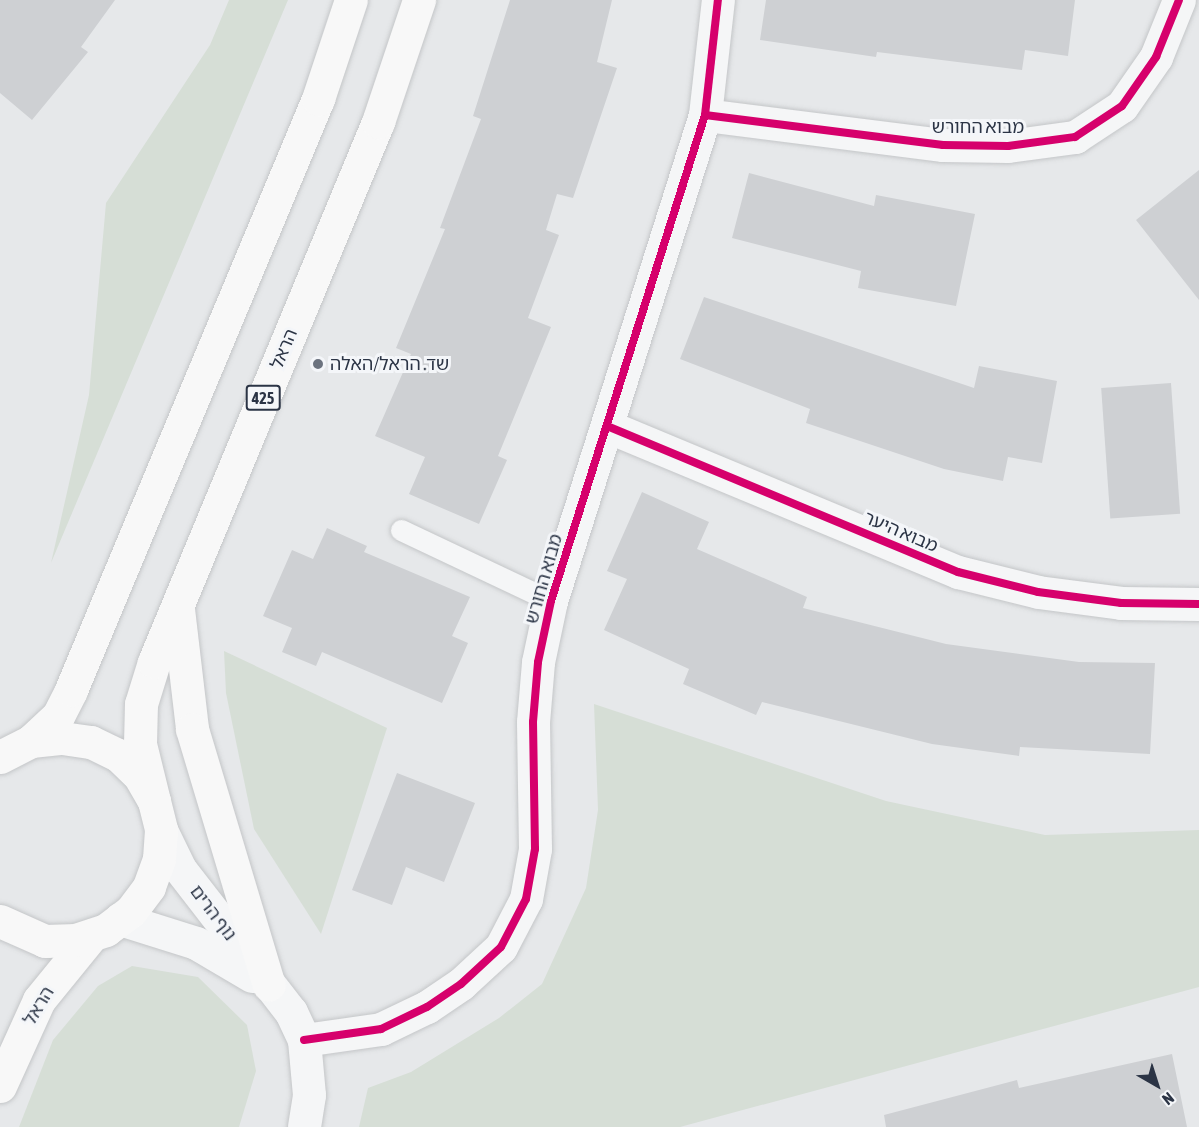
<!DOCTYPE html>
<html>
<head>
<meta charset="utf-8">
<style>
	body { margin:0 }
	#map { position:relative; width:1199px; height:1127px; overflow:hidden; background:#e6e8ea; font-family:"Asap Condensed","Noto Sans Hebrew",sans-serif }
	div>[style] { position:absolute }
	.green>* { inset:0; background:#d6ded6 }
	.building>* { inset:0; background:#ced0d3; transform-origin:0 0 }
	.roads { filter:drop-shadow(0 0 2px #c4c6c8) drop-shadow(0 0 2px #c4c6c8) }
	.service>* { height:21px; margin:-10.5px; padding:0 10.5px; transform-origin:10.5px; border-radius:10.5px; background:#f5f6f7 }
	.minor>* { height:33px; margin:-16.5px; padding:0 16.5px; transform-origin:16.5px; border-radius:16.5px; background:#f5f6f7 }
	.tertiary>* { height:33px; margin:-16.5px; padding:0 16.5px; transform-origin:16.5px; border-radius:16.5px; background:#f5f6f7 }
	.secondary>* { height:33px; margin:-16.5px; padding:0 16.5px; transform-origin:16.5px; border-radius:16.5px; background:#f8f8f8 }
	.primary>* { height:33px; margin:-16.5px; padding:0 16.5px; transform-origin:16.5px; border-radius:16.5px; background:#f8f8f8 }
	.cycleway>* { height:8px; margin:-4px; padding:0 4px; transform-origin:4px; border-radius:4px; background:#d6006c }
	.dots>* { width:16px; height:16px; translate:-50% -50%; box-sizing:border-box; border:3px solid #f4f6f9; border-radius:50% }
	span { translate:-50% -50%; white-space:nowrap; text-align:center; line-height:1.15; -webkit-text-stroke:6px #f4f6f9; paint-order:stroke }
	.shield-label span { padding:2px 4px; background:#f4f6f9; border:2px solid; border-radius:4px; -webkit-text-stroke-width:0 }
	.shield-label { font-size:16px; color:#2b3445; font-weight:700 }
	.street-label { font-size:18px; color:#2b3445 }
	.poi-label { font-size:18px; color:#2b3445 }
	.left { translate:0 -50%; text-align:left }
	.north { position:absolute; left:1127px; top:1055px; width:60px; height:60px; -webkit-text-stroke:4px #f4f6f9; paint-order:stroke; rotate:141deg; font-size:16px; font-weight:700; line-height:24px; text-align:center; color:#2b3445 }
	.north::after { content:''; display:block; margin:auto; width:21px; height:27px; background:#2b3445; clip-path:polygon(50% 0,100% 100%,50% 72%,0 100%) }
</style>
</head>
<body>
<div id="map">
	<div class="green">
		<i style="clip-path:polygon(229px 0,288px 0,51px 563px,89px 395px,106px 203px,210px 45px)"></i>
		<i style="clip-path:polygon(224px 651px,387px 728px,321px 934px,254px 829px,226px 693px)"></i>
		<i style="clip-path:polygon(594px 704px,886px 801px,1045px 835px,1199px 830px,1199px 987px,680px 1127px,359px 1127px,368px 1088px,411px 1072px,499px 1018px,542px 984px,586px 888px,598px 810px)"></i>
		<i style="clip-path:polygon(132px 966px,198px 977px,247px 1025px,256px 1071px,239px 1127px,19px 1127px,53px 1040px,98px 986px)"></i>
	</div>
	<div class="building">
		<i style="clip-path:polygon(0 0,115px 0,81px 47px,88px 52px,32px 120px,0 93px)"></i>
		<i style="clip-path:polygon(510px 0,612px 0,597px 62px,617px 68px,573px 198px,557px 194px,546px 230px,559px 235px,528px 318px,551px 327px,498px 456px,507px 460px,479px 524px,409px 494px,425px 457px,375px 436px,411px 354px,396px 348px,445px 229px,440px 228px,481px 119px,473px 116px)"></i>
		<i style="clip-path:polygon(766px 0,1075px 0,1068px 56px,1025px 50px,1022px 70px,877px 52px,876px 57px,760px 40px)"></i>
		<i style="clip-path:polygon(1199px 170px,1199px 300px,1136px 220px)"></i>
		<i style="clip-path:polygon(749px 173px,874px 206px,876px 195px,975px 214px,956px 306px,858px 288px,861px 271px,732px 238px)"></i>
		<i style="clip-path:polygon(704px 297px,974px 388px,979px 366px,1057px 381px,1042px 463px,1008px 457px,1003px 481px,944px 469px,806px 423px,810px 409px,680px 359px)"></i>
		<i style="left:1171px;top:383px;width:131px;height:70px;rotate:86deg"></i>
		<i style="clip-path:polygon(642px 492px,709px 522px,697px 549px,807px 597px,803px 608px,946px 644px,1079px 662px,1155px 663px,1150px 754px,1020px 747px,1019px 756px,932px 744px,762px 702px,756px 715px,683px 684px,689px 669px,604px 630px,627px 579px,607px 571px)"></i>
		<i style="clip-path:polygon(327px 528px,367px 546px,364px 552px,470px 597px,452px 636px,468px 643px,442px 703px,322px 652px,316px 666px,282px 652px,292px 628px,263px 616px,292px 550px,313px 559px)"></i>
		<i style="clip-path:polygon(397px 773px,475px 803px,444px 882px,406px 867px,392px 905px,352px 890px)"></i>
		<i style="clip-path:polygon(1172px 1054px,1187px 1127px,886px 1127px,884px 1115px,1017px 1080px,1019px 1088px)"></i>
	</div>
	<div class="roads">
		<div class="service">
			<i style="left:401px;top:530px;width:166px;rotate:25.3deg"></i>
		</div>
		<div class="minor">
			<i style="left:705px;top:115px;width:240px;rotate:7.2deg"></i>
			<i style="left:943px;top:145px;width:65px;rotate:0.9deg"></i>
			<i style="left:1008px;top:146px;width:68px;rotate:-7.7deg"></i>
			<i style="left:1075px;top:137px;width:56px;rotate:-33.4deg"></i>
			<i style="left:1122px;top:106px;width:60px;rotate:-55.2deg"></i>
			<i style="left:1156px;top:57px;width:61px;rotate:-68deg"></i>
			<i style="left:607px;top:426px;width:380px;rotate:22.6deg"></i>
			<i style="left:958px;top:572px;width:82px;rotate:14deg"></i>
			<i style="left:1038px;top:592px;width:84px;rotate:7.5deg"></i>
			<i style="left:1121px;top:603px;width:78px;rotate:0.7deg"></i>
			<i style="left:304px;top:1040px;width:78px;rotate:-8.1deg"></i>
			<i style="left:381px;top:1029px;width:51px;rotate:-25.6deg"></i>
			<i style="left:427px;top:1007px;width:41px;rotate:-34.1deg"></i>
			<i style="left:461px;top:984px;width:54px;rotate:-42.8deg"></i>
			<i style="left:501px;top:947px;width:54px;rotate:-62.5deg"></i>
			<i style="left:526px;top:899px;width:51px;rotate:-79.8deg"></i>
			<i style="left:535px;top:849px;width:127px;rotate:-90.9deg"></i>
			<i style="left:533px;top:722px;width:60px;rotate:-85.2deg"></i>
			<i style="left:538px;top:662px;width:62px;rotate:-78deg"></i>
			<i style="left:551px;top:601px;width:510px;rotate:-72.42deg"></i>
			<i style="left:705px;top:115px;width:116px;rotate:-83.6deg"></i>
		</div>
		<div class="tertiary">
			<i style="left:161px;top:830px;width:43px;rotate:64deg"></i>
			<i style="left:180px;top:869px;width:181px;rotate:52.2deg"></i>
			<i style="left:291px;top:1012px;width:31px;rotate:65deg"></i>
			<i style="left:304px;top:1040px;width:55px;rotate:84.8deg"></i>
			<i style="left:309px;top:1095px;width:32px;rotate:99deg"></i>
			<i style="left:120px;top:919px;width:80px;rotate:17.5deg"></i>
			<i style="left:196px;top:943px;width:65px;rotate:30.5deg"></i>
		</div>
		<div class="secondary">
			<i style="left:0;top:1086px;width:94px;rotate:-65.6deg"></i>
			<i style="left:39px;top:1000px;width:84px;rotate:-50.8deg"></i>
		</div>
		<div class="primary">
			<i style="left:178px;top:609px;width:121px;rotate:83.3deg"></i>
			<i style="left:192px;top:729px;width:267px;rotate:73.3deg"></i>
			<i style="left:31px;top:741px;width:37px;rotate:-43deg"></i>
			<i style="left:58px;top:716px;width:29px;rotate:-63deg"></i>
			<i style="left:71px;top:690px;width:641px;rotate:-67.32deg"></i>
			<i style="left:318px;top:99px;width:104px;rotate:-71.6deg"></i>
			<i style="left:0;top:757px;width:35px;rotate:-27deg"></i>
			<i style="left:31px;top:741px;width:31px;rotate:-6deg"></i>
			<i style="left:62px;top:738px;width:29px;rotate:8deg"></i>
			<i style="left:91px;top:742px;width:30px;rotate:26deg"></i>
			<i style="left:118px;top:755px;width:29px;rotate:44deg"></i>
			<i style="left:139px;top:775px;width:30px;rotate:60deg"></i>
			<i style="left:154px;top:801px;width:30px;rotate:76deg"></i>
			<i style="left:161px;top:830px;width:29px;rotate:94deg"></i>
			<i style="left:159px;top:859px;width:30px;rotate:110deg"></i>
			<i style="left:149px;top:887px;width:30px;rotate:127deg"></i>
			<i style="left:131px;top:911px;width:31px;rotate:143deg"></i>
			<i style="left:106px;top:930px;width:32px;rotate:162deg"></i>
			<i style="left:76px;top:940px;width:31px;rotate:178deg"></i>
			<i style="left:45px;top:941px;width:49px;rotate:-156deg"></i>
			<i style="left:154px;top:801px;width:59px;rotate:-103.8deg"></i>
			<i style="left:140px;top:744px;width:40px;rotate:-88.6deg"></i>
			<i style="left:141px;top:704px;width:44px;rotate:-72.8deg"></i>
			<i style="left:154px;top:662px;width:585px;rotate:-67.47deg"></i>
			<i style="left:378px;top:122px;width:129px;rotate:-71.4deg"></i>
		</div>
	</div>
	<div class="cycleway">
		<i style="left:705px;top:115px;width:240px;rotate:7.2deg"></i>
		<i style="left:943px;top:145px;width:65px;rotate:0.9deg"></i>
		<i style="left:1008px;top:146px;width:68px;rotate:-7.7deg"></i>
		<i style="left:1075px;top:137px;width:56px;rotate:-33.4deg"></i>
		<i style="left:1122px;top:106px;width:60px;rotate:-55.2deg"></i>
		<i style="left:1156px;top:57px;width:61px;rotate:-68deg"></i>
		<i style="left:607px;top:426px;width:380px;rotate:22.6deg"></i>
		<i style="left:958px;top:572px;width:82px;rotate:14deg"></i>
		<i style="left:1038px;top:592px;width:84px;rotate:7.5deg"></i>
		<i style="left:1121px;top:603px;width:78px;rotate:0.7deg"></i>
		<i style="left:304px;top:1040px;width:78px;rotate:-8.1deg"></i>
		<i style="left:381px;top:1029px;width:51px;rotate:-25.6deg"></i>
		<i style="left:427px;top:1007px;width:41px;rotate:-34.1deg"></i>
		<i style="left:461px;top:984px;width:54px;rotate:-42.8deg"></i>
		<i style="left:501px;top:947px;width:54px;rotate:-62.5deg"></i>
		<i style="left:526px;top:899px;width:51px;rotate:-79.8deg"></i>
		<i style="left:535px;top:849px;width:127px;rotate:-90.9deg"></i>
		<i style="left:533px;top:722px;width:60px;rotate:-85.2deg"></i>
		<i style="left:538px;top:662px;width:62px;rotate:-78deg"></i>
		<i style="left:551px;top:601px;width:510px;rotate:-72.42deg"></i>
		<i style="left:705px;top:115px;width:116px;rotate:-83.6deg"></i>
	</div>
	<div class="dots">
		<i style="left:318px;top:364px;background:#6c737f"></i>
	</div>
	<div class="shield-label">
		<span style="left:263px;top:398px">425</span>
	</div>
	<div class="street-label">
		<span style="left:978px;top:127px">מבוא החורש</span>
		<span style="left:284px;top:349px;rotate:-67deg">הראל</span>
		<span style="left:901px;top:532px;rotate:23deg">מבוא היער</span>
		<span style="left:544px;top:579px;rotate:-74deg">מבוא החורש</span>
		<span style="left:213px;top:913px;rotate:53deg">נוף הרים</span>
		<span style="left:39px;top:1006px;rotate:-59deg">הראל</span>
	</div>
	<div class="poi-label">
		<span class="left" style="left:330px;top:364px">שד. הראל/האלה</span>
	</div>
	<div class="north">N</div>
</div>
</body>
</html>
